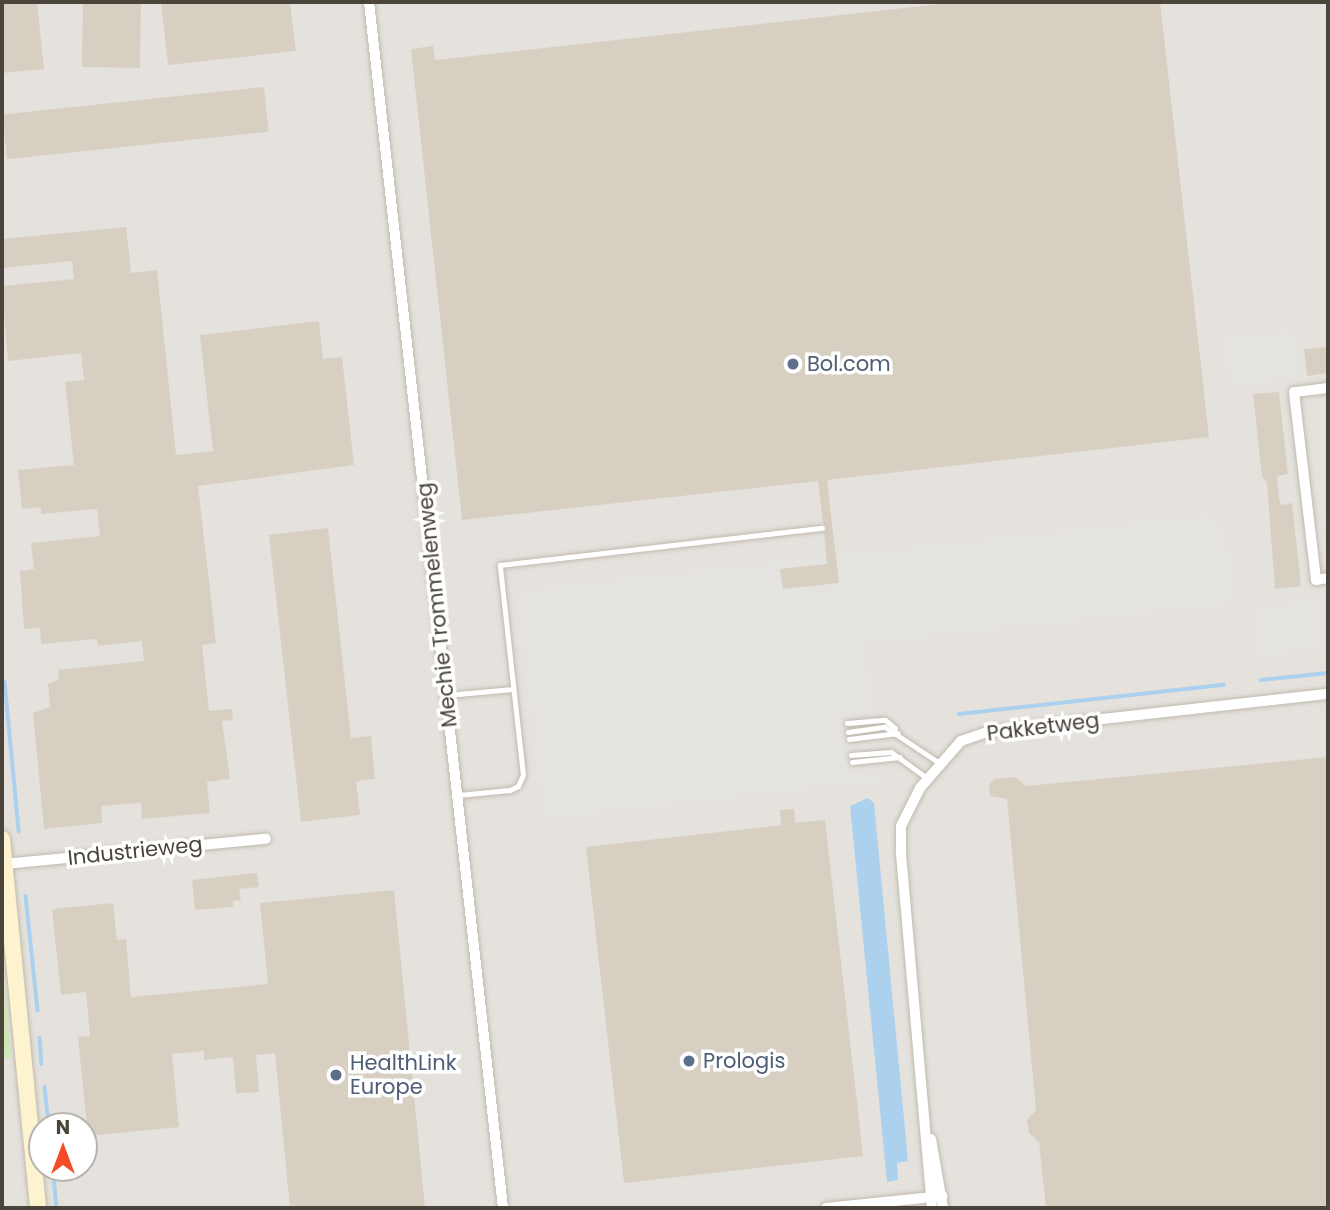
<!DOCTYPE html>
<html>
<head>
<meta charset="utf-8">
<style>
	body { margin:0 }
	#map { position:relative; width:1330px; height:1210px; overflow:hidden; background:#f5f3ec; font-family:Poppins,sans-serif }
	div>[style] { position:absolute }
	.industrial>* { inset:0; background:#e5e2dd }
	.green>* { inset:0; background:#d0e8b7 }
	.parking>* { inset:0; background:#e5e3e0; transform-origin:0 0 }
	.water>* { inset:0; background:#acd1ef }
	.stream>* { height:3.5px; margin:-1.75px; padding:0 1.75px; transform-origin:1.75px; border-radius:1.75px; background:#acd1ef }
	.building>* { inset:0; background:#d7cfc2; transform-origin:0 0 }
	.roads { filter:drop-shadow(0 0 2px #c1bbaf) drop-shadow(0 0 2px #c1bbaf) }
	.lane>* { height:5px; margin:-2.5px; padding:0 2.5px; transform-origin:2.5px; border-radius:2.5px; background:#fff }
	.street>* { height:10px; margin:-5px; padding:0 5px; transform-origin:5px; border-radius:5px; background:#fff }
	.secondary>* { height:16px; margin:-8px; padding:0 8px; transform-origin:8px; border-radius:8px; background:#fdf3cf }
	.dots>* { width:19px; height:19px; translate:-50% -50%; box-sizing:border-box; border:4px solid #fff; border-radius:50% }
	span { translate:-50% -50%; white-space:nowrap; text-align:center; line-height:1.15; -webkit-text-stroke:7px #fff; paint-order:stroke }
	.service-label { font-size:21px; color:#4e5e75 }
	.left { translate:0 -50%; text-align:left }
	.street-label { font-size:21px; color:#4a443a }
	.frame { position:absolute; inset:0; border:4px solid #4a443a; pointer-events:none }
	.north { position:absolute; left:28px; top:1112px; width:70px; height:70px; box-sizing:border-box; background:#fff; border:2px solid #b7b4b0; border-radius:50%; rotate:0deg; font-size:19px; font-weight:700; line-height:28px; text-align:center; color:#4a443a }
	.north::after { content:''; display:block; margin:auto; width:24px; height:32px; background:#f34c26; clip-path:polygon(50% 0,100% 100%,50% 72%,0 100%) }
</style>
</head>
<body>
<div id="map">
	<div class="industrial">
		<i style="clip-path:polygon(evenodd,2px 2px,1328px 2px,1328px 1208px,2px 1208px,2px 2px,42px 1126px,84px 1126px,84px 1168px,42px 1168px,42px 1126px)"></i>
	</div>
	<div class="green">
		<i style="clip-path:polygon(2px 961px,11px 1058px,2px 1059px)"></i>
	</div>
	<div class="parking">
		<i style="left:1293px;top:328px;width:51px;height:72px;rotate:83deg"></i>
		<i style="clip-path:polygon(1209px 513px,1228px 532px,1236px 605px,867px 645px,883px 782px,542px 821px,516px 596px,524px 588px)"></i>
		<i style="left:1322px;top:598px;width:52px;height:71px;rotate:83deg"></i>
	</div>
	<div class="water">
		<i style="clip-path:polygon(868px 798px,874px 803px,908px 1161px,897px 1163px,898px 1180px,887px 1182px,850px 806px)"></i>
	</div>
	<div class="stream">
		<i style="left:1261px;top:680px;width:67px;rotate:-6deg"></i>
		<i style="left:5px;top:682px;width:150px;rotate:84.6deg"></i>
		<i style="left:959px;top:714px;width:266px;rotate:-6.3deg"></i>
		<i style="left:26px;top:896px;width:115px;rotate:84deg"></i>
		<i style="left:40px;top:1038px;width:26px;rotate:86deg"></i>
		<i style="left:45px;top:1087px;width:39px;rotate:84deg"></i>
		<i style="left:53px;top:1168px;width:40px;rotate:84.3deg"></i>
	</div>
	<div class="building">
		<i style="clip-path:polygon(2px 2px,37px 2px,44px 69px,2px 73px)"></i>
		<i style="left:83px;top:2px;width:58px;height:65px;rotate:1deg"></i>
		<i style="clip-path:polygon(161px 2px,290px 2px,296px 51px,168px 65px)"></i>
		<i style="clip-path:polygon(958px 2px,1160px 2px,1209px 437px,827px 480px,839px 583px,783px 589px,780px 569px,827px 564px,824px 533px,827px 528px,823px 523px,818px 481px,462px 520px,411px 49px,433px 46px,435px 60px)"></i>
		<i style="left:264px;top:87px;width:45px;height:263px;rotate:84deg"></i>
		<i style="clip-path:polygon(126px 227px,131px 273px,157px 270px,176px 455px,213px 451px,200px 335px,319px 321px,323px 359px,342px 357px,354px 465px,198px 486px,216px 643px,202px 645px,209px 711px,232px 709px,233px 720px,222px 721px,230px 779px,207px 782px,210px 813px,142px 819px,141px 803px,101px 806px,102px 823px,44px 829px,33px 713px,50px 707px,48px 684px,59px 679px,58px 670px,144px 661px,142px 641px,98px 646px,97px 639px,41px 644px,40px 628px,24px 629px,20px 571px,34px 569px,31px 543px,100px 536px,97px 509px,41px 514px,41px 507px,22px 509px,18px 470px,74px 465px,65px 382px,84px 380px,81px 353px,8px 361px,2px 286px,74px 279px,72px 261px,2px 268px,2px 239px)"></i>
		<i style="clip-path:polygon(1328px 347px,1328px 373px,1307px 376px,1304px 349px)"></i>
		<i style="clip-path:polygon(1279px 392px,1288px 474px,1277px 476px,1279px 499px,1281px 505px,1292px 503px,1301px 586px,1275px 589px,1267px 482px,1262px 477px,1253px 394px)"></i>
		<i style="clip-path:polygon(328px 528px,351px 738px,371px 736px,375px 779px,356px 781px,360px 815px,301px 822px,269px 535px)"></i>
		<i style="clip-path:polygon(1328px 757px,1328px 1208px,1046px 1208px,1039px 1142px,1029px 1133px,1027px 1120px,1036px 1110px,1007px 799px,990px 796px,989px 785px,994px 779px,1015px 777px,1026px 786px)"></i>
		<i style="clip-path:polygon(794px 809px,795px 823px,825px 820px,863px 1156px,624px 1183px,586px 847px,781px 825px,780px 810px)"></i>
		<i style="clip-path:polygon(257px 873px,259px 887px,239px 889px,241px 900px,233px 901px,233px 907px,195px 910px,192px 880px)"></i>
		<i style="clip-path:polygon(394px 890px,425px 1208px,290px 1208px,275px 1053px,256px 1055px,259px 1092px,236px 1093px,233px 1057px,204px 1060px,204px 1051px,172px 1054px,179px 1127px,88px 1136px,78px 1037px,90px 1036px,86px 992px,61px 995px,52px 909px,113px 903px,117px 940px,126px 939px,131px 997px,268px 984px,260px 903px)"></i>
	</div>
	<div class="roads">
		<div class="lane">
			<i style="left:447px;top:695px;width:66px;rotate:-5.2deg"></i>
			<i style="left:847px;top:723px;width:38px;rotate:-5deg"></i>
			<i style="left:885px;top:720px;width:13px;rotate:39deg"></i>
			<i style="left:848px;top:732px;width:37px;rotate:-8deg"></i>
			<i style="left:885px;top:727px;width:67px;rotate:33.5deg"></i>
			<i style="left:849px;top:739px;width:49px;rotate:-7deg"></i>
			<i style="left:851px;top:755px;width:40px;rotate:-4.3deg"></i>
			<i style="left:891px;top:752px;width:46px;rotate:36.1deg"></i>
			<i style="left:852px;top:762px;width:48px;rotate:-5.9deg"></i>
			<i style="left:458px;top:795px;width:52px;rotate:-5.5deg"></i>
			<i style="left:510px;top:790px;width:9px;rotate:-27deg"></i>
			<i style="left:518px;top:786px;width:12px;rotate:-66deg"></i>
			<i style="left:523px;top:775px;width:211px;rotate:-96.3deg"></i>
			<i style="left:500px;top:565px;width:324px;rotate:-6.6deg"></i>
		</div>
		<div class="street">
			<i style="left:369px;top:2px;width:1213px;rotate:83.66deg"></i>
			<i style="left:1328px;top:388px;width:34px;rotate:173deg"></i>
			<i style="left:1294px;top:392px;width:189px;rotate:83.3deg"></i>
			<i style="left:1316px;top:580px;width:12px;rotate:-9deg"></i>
			<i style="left:4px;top:864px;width:263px;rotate:-5.5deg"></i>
			<i style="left:931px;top:1139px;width:70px;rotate:80.1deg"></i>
			<i style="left:826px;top:1208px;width:117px;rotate:-5.9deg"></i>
			<i style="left:932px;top:1208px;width:358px;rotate:-95deg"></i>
			<i style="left:901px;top:851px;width:25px;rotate:-90deg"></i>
			<i style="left:901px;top:826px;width:42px;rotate:-63.4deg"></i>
			<i style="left:920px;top:788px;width:62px;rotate:-48.9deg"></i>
			<i style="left:961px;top:741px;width:28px;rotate:-19deg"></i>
			<i style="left:987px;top:732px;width:343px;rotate:-6.4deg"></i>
		</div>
		<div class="secondary">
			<i style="left:2px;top:839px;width:371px;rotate:84.4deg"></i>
		</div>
	</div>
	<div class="dots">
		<i style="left:793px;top:364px;background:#5c6f8a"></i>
		<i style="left:689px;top:1061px;background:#5c6f8a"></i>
		<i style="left:336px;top:1075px;background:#5c6f8a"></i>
	</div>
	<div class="service-label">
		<span class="left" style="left:807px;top:364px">Bol.com</span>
		<span class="left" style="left:703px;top:1061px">Prologis</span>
		<span class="left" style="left:350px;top:1075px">HealthLink<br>Europe</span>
	</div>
	<div class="street-label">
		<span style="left:437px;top:605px;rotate:-96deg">Mechie Trommelenweg</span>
		<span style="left:1043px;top:727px;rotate:-7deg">Pakketweg</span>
		<span style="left:135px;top:851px;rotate:-6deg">Industrieweg</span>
	</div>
	<div class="frame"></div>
	<div class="north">N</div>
</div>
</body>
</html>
